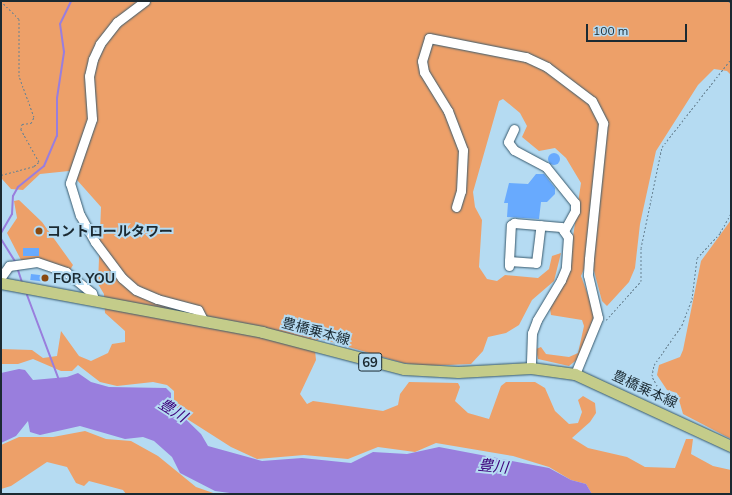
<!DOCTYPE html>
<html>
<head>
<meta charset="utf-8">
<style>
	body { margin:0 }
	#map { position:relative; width:732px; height:495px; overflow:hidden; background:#b5dbf2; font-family:Mulish,"Noto Sans JP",sans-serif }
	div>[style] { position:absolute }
	.green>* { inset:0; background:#eda069 }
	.water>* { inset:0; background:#997edd }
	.stream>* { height:2px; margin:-1px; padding:0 1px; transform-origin:1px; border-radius:1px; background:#997edd }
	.building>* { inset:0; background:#68aafe; transform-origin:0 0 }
	.round { border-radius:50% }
	.path>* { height:1px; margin-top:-0.5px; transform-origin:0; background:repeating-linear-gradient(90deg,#688292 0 2px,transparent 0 4px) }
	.roads { filter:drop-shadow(0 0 1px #37596d) drop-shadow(0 0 1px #37596d) }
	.minor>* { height:9px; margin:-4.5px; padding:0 4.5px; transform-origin:4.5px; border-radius:4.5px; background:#fff }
	.major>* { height:11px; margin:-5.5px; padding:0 5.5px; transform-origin:5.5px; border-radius:5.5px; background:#c4cc8a }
	.dots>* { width:11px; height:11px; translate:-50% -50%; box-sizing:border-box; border:2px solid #b5dbf2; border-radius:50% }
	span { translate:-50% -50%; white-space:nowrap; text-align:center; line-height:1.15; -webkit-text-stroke:4px #b5dbf2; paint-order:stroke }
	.shield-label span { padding:1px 3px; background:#b5dbf2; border:1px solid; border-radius:3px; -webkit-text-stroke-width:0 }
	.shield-label { font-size:13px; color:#1b2a32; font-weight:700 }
	.poi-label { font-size:14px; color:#1b2a32; font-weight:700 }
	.left { translate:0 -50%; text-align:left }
	.street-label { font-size:14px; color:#1b2a32 }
	.water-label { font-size:15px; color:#3c007a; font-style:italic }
	.frame { position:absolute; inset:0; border:2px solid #1b2a32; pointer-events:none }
	.scale { position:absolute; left:586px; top:24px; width:101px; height:18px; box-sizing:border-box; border:2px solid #1b2a32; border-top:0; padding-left:5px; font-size:12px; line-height:14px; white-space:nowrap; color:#1b2a32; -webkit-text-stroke:3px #b5dbf2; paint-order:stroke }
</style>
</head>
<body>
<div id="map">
	<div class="green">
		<i style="clip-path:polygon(1px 1px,731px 1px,731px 75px,727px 71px,714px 69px,698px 85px,656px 151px,640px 224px,635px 268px,629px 282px,607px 306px,602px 301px,594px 271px,584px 269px,581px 276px,595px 314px,579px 358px,569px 366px,538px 359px,536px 349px,541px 347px,546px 354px,569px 357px,578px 353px,584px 326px,582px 320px,551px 315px,550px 308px,567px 277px,581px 183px,566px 158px,555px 148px,539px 151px,522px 137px,527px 126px,520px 113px,503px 99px,499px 101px,473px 192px,475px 207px,482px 220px,479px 267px,487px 279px,497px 281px,505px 275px,538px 278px,549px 269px,552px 256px,561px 253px,554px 281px,532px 300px,519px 325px,506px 333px,488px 337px,483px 351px,471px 364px,426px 366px,403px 363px,322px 339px,314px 341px,316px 360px,300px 394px,307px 404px,313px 401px,383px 411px,398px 405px,400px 394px,409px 382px,458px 383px,460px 387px,455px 401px,468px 413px,489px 419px,501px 386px,506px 382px,535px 382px,545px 388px,555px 411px,569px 424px,578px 423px,582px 412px,578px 400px,583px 396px,595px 403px,596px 413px,590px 422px,572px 438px,588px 448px,627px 457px,645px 467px,675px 468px,686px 439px,693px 439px,691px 454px,713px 466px,731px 470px,731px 494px,592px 494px,586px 484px,571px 480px,549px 467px,513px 456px,436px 443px,415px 452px,378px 447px,348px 459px,304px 455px,257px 459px,231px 447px,184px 417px,174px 404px,174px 391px,167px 385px,153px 382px,117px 386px,100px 382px,78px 365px,72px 371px,61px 371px,33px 359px,18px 364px,1px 364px,1px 349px,32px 350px,43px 358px,57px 356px,61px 331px,79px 356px,91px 361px,108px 353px,112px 344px,125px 342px,125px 331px,105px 313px,104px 294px,98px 284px,101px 207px,69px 171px,40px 174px,23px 190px,11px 189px,2px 179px)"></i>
		<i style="clip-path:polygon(19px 200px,42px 222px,73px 265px,70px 270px,21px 260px,7px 233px,17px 218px,14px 201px)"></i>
		<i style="clip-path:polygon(731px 220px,731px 439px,683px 414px,677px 393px,667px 390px,657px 375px,659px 365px,680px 357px,683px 350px,701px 261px)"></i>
		<i style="clip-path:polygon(85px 431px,106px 439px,131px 441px,158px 456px,196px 487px,216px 494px,126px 494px,123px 490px,89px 481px,84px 486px,76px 483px,67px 467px,47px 462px,11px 486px,1px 489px,1px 445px,19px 437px,53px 437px)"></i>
	</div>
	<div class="water">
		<i style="clip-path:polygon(19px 369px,25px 370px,33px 380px,67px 377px,78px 373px,91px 382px,109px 387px,166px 388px,171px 393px,171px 405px,201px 434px,208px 446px,262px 461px,302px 458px,351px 463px,373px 452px,407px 454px,439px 447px,549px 468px,571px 480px,586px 484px,592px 494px,237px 494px,215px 491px,180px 473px,172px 457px,154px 441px,143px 437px,125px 439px,80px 426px,40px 435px,30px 432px,28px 421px,16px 436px,1px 443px,1px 373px)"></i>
	</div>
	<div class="stream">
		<i style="left:1px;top:233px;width:22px;rotate:-60deg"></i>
		<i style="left:12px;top:214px;width:18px;rotate:-87deg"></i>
		<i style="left:13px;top:196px;width:10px;rotate:-61deg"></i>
		<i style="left:18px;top:187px;width:33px;rotate:-39deg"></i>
		<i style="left:44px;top:166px;width:33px;rotate:-67deg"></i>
		<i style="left:57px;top:136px;width:38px;rotate:-90deg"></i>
		<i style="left:57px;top:98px;width:47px;rotate:-81.3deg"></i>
		<i style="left:64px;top:52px;width:28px;rotate:-98deg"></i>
		<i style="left:60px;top:24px;width:25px;rotate:-64deg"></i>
		<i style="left:1px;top:239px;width:28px;rotate:58deg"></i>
		<i style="left:17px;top:267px;width:16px;rotate:72deg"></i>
		<i style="left:27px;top:295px;width:91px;rotate:69.4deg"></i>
	</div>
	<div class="building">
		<i class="round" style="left:548px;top:153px;width:12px;height:12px"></i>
		<i style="clip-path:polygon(536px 174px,544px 174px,555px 188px,555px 194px,547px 202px,541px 202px,539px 219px,507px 217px,508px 203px,504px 203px,509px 183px,528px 184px)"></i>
		<i style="left:23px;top:248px;width:16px;height:8px"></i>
		<i style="left:31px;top:274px;width:17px;height:6px;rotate:7deg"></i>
	</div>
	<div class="path">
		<i style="left:729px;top:1px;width:4px;rotate:63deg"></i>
		<i style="left:1px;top:175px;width:34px;rotate:-15deg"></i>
		<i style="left:34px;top:166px;width:6px;rotate:-39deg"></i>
		<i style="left:39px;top:162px;width:38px;rotate:-119deg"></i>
		<i style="left:21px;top:129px;width:5px;rotate:-79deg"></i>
		<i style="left:22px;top:124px;width:9px;rotate:-6deg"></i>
		<i style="left:31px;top:123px;width:7px;rotate:-63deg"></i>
		<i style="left:34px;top:117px;width:44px;rotate:-110.1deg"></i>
		<i style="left:19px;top:76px;width:57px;rotate:-90deg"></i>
		<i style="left:19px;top:19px;width:25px;rotate:-135deg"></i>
		<i style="left:1px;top:186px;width:5px;rotate:90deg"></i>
		<i style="left:606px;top:320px;width:52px;rotate:-48.1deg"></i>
		<i style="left:641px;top:281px;width:33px;rotate:-90deg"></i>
		<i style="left:641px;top:248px;width:103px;rotate:-78.3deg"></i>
		<i style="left:662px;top:147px;width:112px;rotate:-51.9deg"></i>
		<i style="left:669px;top:407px;width:35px;rotate:-119deg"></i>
		<i style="left:652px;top:376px;width:11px;rotate:-80deg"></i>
		<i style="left:654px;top:365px;width:49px;rotate:-55deg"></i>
		<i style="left:682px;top:325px;width:28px;rotate:-69deg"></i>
		<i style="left:692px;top:299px;width:41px;rotate:-83deg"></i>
		<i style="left:697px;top:258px;width:34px;rotate:-47deg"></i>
		<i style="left:720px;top:233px;width:23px;rotate:-61deg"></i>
	</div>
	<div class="roads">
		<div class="minor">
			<i style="left:145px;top:1px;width:35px;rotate:143deg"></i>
			<i style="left:117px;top:22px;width:28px;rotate:128deg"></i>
			<i style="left:100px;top:44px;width:17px;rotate:115deg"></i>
			<i style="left:93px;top:59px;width:17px;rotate:103deg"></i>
			<i style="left:89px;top:76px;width:43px;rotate:86deg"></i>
			<i style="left:92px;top:119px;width:68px;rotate:109deg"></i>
			<i style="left:70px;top:183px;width:34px;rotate:73deg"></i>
			<i style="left:80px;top:215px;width:31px;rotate:61deg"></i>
			<i style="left:95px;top:242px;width:45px;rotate:53.1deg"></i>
			<i style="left:122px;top:278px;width:18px;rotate:41deg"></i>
			<i style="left:136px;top:290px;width:23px;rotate:23deg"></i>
			<i style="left:157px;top:299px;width:42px;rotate:15deg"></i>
			<i style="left:198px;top:310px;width:11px;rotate:63deg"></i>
			<i style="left:514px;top:129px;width:14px;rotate:115deg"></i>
			<i style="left:508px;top:142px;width:10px;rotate:53deg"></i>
			<i style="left:514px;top:150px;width:36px;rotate:28deg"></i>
			<i style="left:546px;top:167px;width:46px;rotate:51.1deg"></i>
			<i style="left:575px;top:203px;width:8px;rotate:90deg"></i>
			<i style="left:575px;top:211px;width:23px;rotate:119deg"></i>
			<i style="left:456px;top:207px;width:17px;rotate:-73deg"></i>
			<i style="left:461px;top:191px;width:41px;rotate:-87.2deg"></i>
			<i style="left:463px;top:150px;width:42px;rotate:-111deg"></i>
			<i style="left:448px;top:111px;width:46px;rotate:-121.6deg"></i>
			<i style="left:424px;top:72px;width:11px;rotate:-100deg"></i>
			<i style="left:422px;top:61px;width:24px;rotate:-73deg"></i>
			<i style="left:429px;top:38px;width:99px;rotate:11.1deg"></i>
			<i style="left:526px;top:57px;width:23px;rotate:25deg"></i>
			<i style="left:547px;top:67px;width:56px;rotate:37.1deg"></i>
			<i style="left:592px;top:101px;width:25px;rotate:63deg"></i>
			<i style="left:603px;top:123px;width:137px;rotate:95.9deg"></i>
			<i style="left:589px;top:259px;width:16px;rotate:94deg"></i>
			<i style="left:588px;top:275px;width:44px;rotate:76.9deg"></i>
			<i style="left:598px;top:318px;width:61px;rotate:112.3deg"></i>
			<i style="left:509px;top:261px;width:36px;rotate:-87deg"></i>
			<i style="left:511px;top:225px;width:4px;rotate:-34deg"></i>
			<i style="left:514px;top:223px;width:47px;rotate:4.9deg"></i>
			<i style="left:561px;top:227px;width:12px;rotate:55deg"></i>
			<i style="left:568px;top:237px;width:31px;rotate:94deg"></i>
			<i style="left:566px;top:268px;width:13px;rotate:113deg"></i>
			<i style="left:561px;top:280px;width:47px;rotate:121deg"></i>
			<i style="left:537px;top:320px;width:14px;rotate:111deg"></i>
			<i style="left:532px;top:333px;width:35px;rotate:92deg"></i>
			<i style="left:509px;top:266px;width:5px;rotate:-90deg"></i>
			<i style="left:509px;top:261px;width:27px;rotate:4deg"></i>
			<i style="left:536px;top:263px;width:38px;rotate:-83deg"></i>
			<i style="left:1px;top:277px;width:14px;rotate:-54deg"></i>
			<i style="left:9px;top:266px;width:28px;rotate:-8deg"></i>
			<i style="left:37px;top:262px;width:31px;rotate:19deg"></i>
			<i style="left:66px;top:272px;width:33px;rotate:39deg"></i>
			<i style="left:92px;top:293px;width:6px;rotate:72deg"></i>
		</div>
		<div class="major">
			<i style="left:1px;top:283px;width:266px;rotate:10.6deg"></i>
			<i style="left:262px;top:332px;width:147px;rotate:14.6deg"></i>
			<i style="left:404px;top:369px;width:54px;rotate:3.2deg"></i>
			<i style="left:458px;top:372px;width:73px;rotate:-3.1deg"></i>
			<i style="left:531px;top:368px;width:44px;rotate:7.8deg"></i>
			<i style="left:575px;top:374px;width:172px;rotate:24.8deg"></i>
		</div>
	</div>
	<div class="dots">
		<i style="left:39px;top:231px;background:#894911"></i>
		<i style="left:45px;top:278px;background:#894911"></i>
	</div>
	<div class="shield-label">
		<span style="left:370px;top:362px">69</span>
	</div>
	<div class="poi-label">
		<span class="left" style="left:47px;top:231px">コントロールタワー</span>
		<span class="left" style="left:53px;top:278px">FOR YOU</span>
	</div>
	<div class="street-label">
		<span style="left:316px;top:331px;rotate:15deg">豊橋乗本線</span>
		<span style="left:645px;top:389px;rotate:25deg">豊橋乗本線</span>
	</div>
	<div class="water-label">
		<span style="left:173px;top:410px;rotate:32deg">豊川</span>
		<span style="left:493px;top:466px;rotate:6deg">豊川</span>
	</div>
	<div class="frame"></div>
	<div class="scale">100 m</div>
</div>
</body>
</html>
